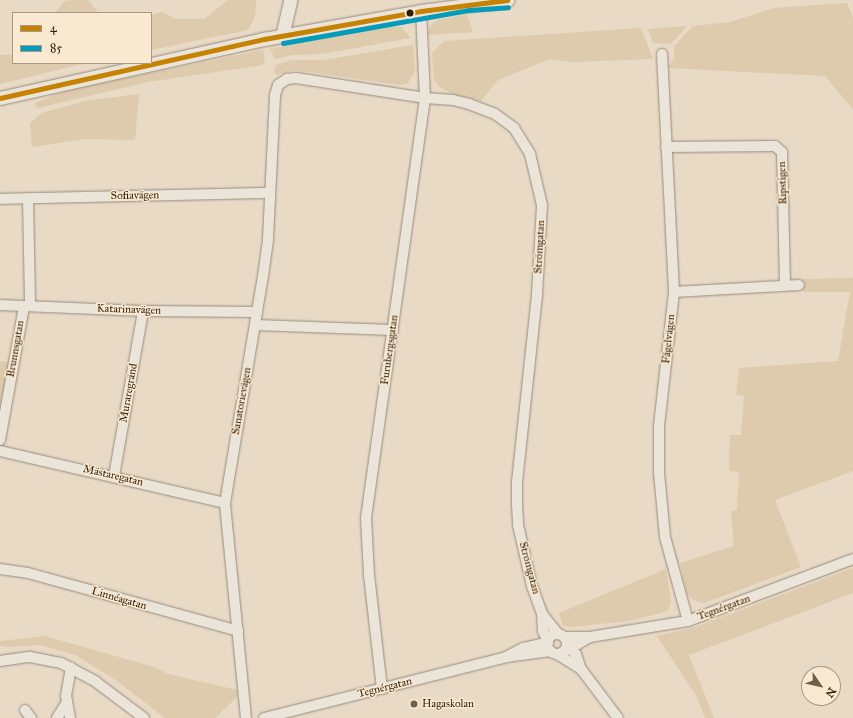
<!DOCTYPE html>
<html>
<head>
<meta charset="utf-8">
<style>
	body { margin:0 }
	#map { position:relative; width:853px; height:718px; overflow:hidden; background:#e8dac5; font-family:"IM FELL Great Primer",serif }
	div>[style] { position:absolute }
	.green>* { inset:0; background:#decaad }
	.roads { filter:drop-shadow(0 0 1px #968b7e) drop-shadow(0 0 1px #968b7e) }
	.street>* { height:10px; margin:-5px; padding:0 5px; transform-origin:5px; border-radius:5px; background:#ebe4d9 }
	.street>.ring { margin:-5px; padding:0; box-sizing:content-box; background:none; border:10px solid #ebe4d9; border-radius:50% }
	.secondary>* { height:13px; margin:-6.5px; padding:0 6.5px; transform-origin:6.5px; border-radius:6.5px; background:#ebe4d9 }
	.bus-1>* { height:5px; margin:-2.5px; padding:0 2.5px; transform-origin:2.5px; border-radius:2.5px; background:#c68302 }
	.bus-2>* { height:5px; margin:-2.5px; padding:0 2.5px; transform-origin:2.5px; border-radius:2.5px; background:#059bba }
	.dots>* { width:11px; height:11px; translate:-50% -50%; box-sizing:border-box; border:2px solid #f9e9d0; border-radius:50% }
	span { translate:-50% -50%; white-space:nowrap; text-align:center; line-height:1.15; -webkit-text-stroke:3px #f9e9d0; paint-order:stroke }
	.street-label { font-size:11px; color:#311b09 }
	.poi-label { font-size:11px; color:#311b09 }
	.left { translate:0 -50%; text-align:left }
	.legend { position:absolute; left:12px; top:12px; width:140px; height:52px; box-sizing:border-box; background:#f9e9d0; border:1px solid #a99780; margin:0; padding:5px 7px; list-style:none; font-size:12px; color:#311b09 }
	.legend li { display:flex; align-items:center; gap:8px; height:20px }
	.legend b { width:20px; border:1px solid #a99780 }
	.north { position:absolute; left:801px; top:666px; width:40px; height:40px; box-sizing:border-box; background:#f9e9d0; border:1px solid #a99780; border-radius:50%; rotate:124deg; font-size:11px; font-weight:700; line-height:16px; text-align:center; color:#311b09 }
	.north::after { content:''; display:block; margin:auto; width:14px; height:18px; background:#715e4b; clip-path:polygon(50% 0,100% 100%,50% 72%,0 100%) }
</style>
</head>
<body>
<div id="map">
	<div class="green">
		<i style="clip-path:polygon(73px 0,88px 0,99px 13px,55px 13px,65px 1px)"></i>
		<i style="clip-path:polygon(228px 0,256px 0,255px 17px,248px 30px,151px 50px,151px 15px,162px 12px,175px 19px,204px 19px)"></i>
		<i style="clip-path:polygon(847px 3px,853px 18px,853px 109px,825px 76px,668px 68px,674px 58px,674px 46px,693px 26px,730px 22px,774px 8px)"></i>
		<i style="clip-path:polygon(467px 15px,473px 32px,427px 35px,431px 25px,437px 20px)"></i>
		<i style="clip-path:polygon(385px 26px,401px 27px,411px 38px,322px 54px,293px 55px,275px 59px,270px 49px)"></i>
		<i style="clip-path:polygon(687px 26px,671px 44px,653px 43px,648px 29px)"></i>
		<i style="clip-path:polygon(641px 28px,653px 59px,572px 62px,550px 59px,498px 80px,481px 101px,452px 94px,438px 86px,434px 79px,432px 53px,444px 41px)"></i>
		<i style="clip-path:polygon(413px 45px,415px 71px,408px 83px,400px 85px,295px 70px,276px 75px,274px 70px,277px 64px,293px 60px,323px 60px)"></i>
		<i style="clip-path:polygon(263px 50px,265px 61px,262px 65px,148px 82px,38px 108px,35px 106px,35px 103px,71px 89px)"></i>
		<i style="clip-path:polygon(0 55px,13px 55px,13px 63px,86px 63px,0 84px)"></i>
		<i style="clip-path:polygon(139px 94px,135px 140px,85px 139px,32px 147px,30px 123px,42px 113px,85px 101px)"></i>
		<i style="clip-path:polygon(853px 276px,853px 471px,775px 500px,801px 567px,704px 603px,693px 600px,687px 594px,680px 563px,734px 546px,731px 511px,737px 510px,739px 472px,729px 471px,730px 435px,741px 435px,744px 396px,736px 395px,739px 368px,838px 361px,850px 292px,803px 292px,803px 279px,852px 278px)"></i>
		<i style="clip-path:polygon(0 361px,10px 362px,0 414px)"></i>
		<i style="clip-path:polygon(853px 568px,853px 593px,689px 655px,714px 718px,705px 718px,697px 697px,657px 636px,693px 628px)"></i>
		<i style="clip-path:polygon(666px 569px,671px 602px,668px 611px,629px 621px,571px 627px,563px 626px,559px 613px)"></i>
		<i style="clip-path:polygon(45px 636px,154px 667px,168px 674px,237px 690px,237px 697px,215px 718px,165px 718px,117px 681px,75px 655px,39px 645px,10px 647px,1px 646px,0 644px,0 641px)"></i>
	</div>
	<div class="roads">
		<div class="street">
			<i style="left:662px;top:54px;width:238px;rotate:87.1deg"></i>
			<i style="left:674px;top:292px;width:135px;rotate:96.4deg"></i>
			<i style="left:659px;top:426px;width:47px;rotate:90deg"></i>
			<i style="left:659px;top:473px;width:64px;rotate:84.6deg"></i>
			<i style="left:665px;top:537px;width:87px;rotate:74.7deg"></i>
			<i style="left:666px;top:147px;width:109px;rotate:-0.5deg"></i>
			<i style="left:775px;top:146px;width:9px;rotate:41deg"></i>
			<i style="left:782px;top:152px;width:133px;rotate:88.7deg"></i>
			<i style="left:28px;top:198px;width:107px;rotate:88.9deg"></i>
			<i style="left:0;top:199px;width:269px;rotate:-1.3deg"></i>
			<i style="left:674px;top:292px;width:125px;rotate:-3.2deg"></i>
			<i style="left:0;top:305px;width:143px;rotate:2.4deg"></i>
			<i style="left:143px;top:311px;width:114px;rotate:0.5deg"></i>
			<i style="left:255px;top:325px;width:138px;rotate:2.1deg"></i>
			<i style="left:0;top:440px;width:136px;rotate:-79.8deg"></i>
			<i style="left:0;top:451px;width:231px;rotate:13deg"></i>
			<i style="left:114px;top:476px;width:168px;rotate:-80deg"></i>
			<i style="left:0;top:569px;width:28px;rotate:8deg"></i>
			<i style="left:28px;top:573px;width:218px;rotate:15.4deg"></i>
			<i class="ring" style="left:547px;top:634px;width:10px;height:10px"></i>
			<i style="left:564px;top:637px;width:26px"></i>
			<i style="left:590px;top:637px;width:99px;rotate:-9.3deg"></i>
			<i style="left:688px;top:621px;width:176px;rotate:-20.6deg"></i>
			<i style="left:567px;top:647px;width:11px;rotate:38deg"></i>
			<i style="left:576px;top:654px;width:16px;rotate:72deg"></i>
			<i style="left:581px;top:669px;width:61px;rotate:52.9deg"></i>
			<i style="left:567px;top:647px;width:11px;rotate:-15deg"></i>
			<i style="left:578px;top:644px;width:14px;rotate:-30deg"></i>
			<i style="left:557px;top:654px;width:28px;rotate:32deg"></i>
			<i style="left:508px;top:656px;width:17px;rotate:-28deg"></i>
			<i style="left:523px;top:648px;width:26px;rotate:-13deg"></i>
			<i style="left:548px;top:642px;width:12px;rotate:-114deg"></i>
			<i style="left:543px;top:631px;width:17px;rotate:-93deg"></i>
			<i style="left:0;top:661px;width:30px;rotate:-8deg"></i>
			<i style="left:30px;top:657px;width:32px;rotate:11deg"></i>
			<i style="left:61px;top:663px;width:40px;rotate:28deg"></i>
			<i style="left:96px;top:682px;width:60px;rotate:36.9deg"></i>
			<i style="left:382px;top:689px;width:115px;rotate:-96.5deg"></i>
			<i style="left:369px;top:575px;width:57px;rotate:-93deg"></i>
			<i style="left:366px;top:518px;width:424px;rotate:-82deg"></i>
			<i style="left:425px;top:98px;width:87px;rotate:-92.6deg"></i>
			<i style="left:25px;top:710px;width:10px;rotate:53deg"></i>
			<i style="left:57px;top:718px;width:19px;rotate:-58deg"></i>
			<i style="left:70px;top:718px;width:22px;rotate:-100deg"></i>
			<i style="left:66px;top:696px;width:29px;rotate:-80deg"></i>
			<i style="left:246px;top:718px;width:216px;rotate:-95.6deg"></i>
			<i style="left:225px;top:503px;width:230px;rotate:-80.5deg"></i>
			<i style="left:263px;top:276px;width:37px;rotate:-82deg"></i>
			<i style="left:268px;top:239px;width:144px;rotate:-87.2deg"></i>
			<i style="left:275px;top:95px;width:10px;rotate:-73deg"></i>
			<i style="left:278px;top:85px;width:11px;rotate:-34deg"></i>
			<i style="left:287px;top:79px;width:9px;rotate:-6deg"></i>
			<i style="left:296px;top:78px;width:131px;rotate:8.8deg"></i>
			<i style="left:425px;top:98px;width:28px;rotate:4deg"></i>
			<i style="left:453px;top:100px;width:16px;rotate:14deg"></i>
			<i style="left:469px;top:104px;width:28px;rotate:21deg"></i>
			<i style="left:495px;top:114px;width:24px;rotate:36deg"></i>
			<i style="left:514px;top:128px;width:31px;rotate:58deg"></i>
			<i style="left:530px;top:154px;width:52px;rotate:76.8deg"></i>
			<i style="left:542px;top:205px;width:90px;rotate:93.2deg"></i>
			<i style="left:537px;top:295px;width:187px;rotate:96.1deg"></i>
			<i style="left:517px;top:481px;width:23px;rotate:90deg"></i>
			<i style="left:517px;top:504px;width:21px;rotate:87deg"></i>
			<i style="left:518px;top:525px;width:63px;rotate:77.1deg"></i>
			<i style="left:532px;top:586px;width:30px;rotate:70deg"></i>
			<i style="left:542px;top:614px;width:26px;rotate:51deg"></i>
			<i style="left:264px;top:718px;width:250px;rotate:-14.1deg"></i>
			<i style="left:506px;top:657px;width:45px;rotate:-7.6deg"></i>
		</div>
		<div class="secondary">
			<i style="left:282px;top:36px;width:37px;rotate:-77deg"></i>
			<i style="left:0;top:98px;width:271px;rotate:-12.6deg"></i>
			<i style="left:264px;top:39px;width:159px;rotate:-10.1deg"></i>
			<i style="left:421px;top:11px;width:87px;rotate:-7.3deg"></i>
		</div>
	</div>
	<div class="bus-1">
		<i style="left:0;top:98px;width:271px;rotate:-12.6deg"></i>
		<i style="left:264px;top:39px;width:159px;rotate:-10.1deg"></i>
		<i style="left:421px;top:11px;width:87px;rotate:-7.3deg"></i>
	</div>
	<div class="bus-2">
		<i style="left:283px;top:43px;width:189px;rotate:-10.1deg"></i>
		<i style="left:469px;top:10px;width:39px;rotate:-4deg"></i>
	</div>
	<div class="dots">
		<i style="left:410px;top:13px;background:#311b09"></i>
		<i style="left:414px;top:704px;background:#715e4b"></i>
	</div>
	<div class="street-label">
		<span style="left:783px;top:183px;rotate:-92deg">Ripstigen</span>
		<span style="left:135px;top:196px;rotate:-1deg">Sofiavägen</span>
		<span style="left:540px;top:247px;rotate:-87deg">Strömgatan</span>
		<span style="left:129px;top:310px;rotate:2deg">Katarinavägen</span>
		<span style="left:669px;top:339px;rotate:-84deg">Fågelvägen</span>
		<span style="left:16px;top:349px;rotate:-80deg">Brunnsgatan</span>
		<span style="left:390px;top:350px;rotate:-82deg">Furubergsgatan</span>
		<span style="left:129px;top:393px;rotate:-80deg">Muraregränd</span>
		<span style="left:242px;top:401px;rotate:-80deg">Sanatorievägen</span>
		<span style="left:113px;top:476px;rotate:13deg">Mästaregatan</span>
		<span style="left:529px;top:568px;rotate:75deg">Strömgatan</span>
		<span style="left:119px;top:599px;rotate:16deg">Linnéagatan</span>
		<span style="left:724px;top:608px;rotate:-20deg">Tegnérgatan</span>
		<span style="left:385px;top:688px;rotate:-14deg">Tegnérgatan</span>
	</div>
	<div class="poi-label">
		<span class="left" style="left:422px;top:704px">Hagaskolan</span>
	</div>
	<ul class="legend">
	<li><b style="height:5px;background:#c68302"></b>4</li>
	<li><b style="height:5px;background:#059bba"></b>85</li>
	</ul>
	<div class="north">N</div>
</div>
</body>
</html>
